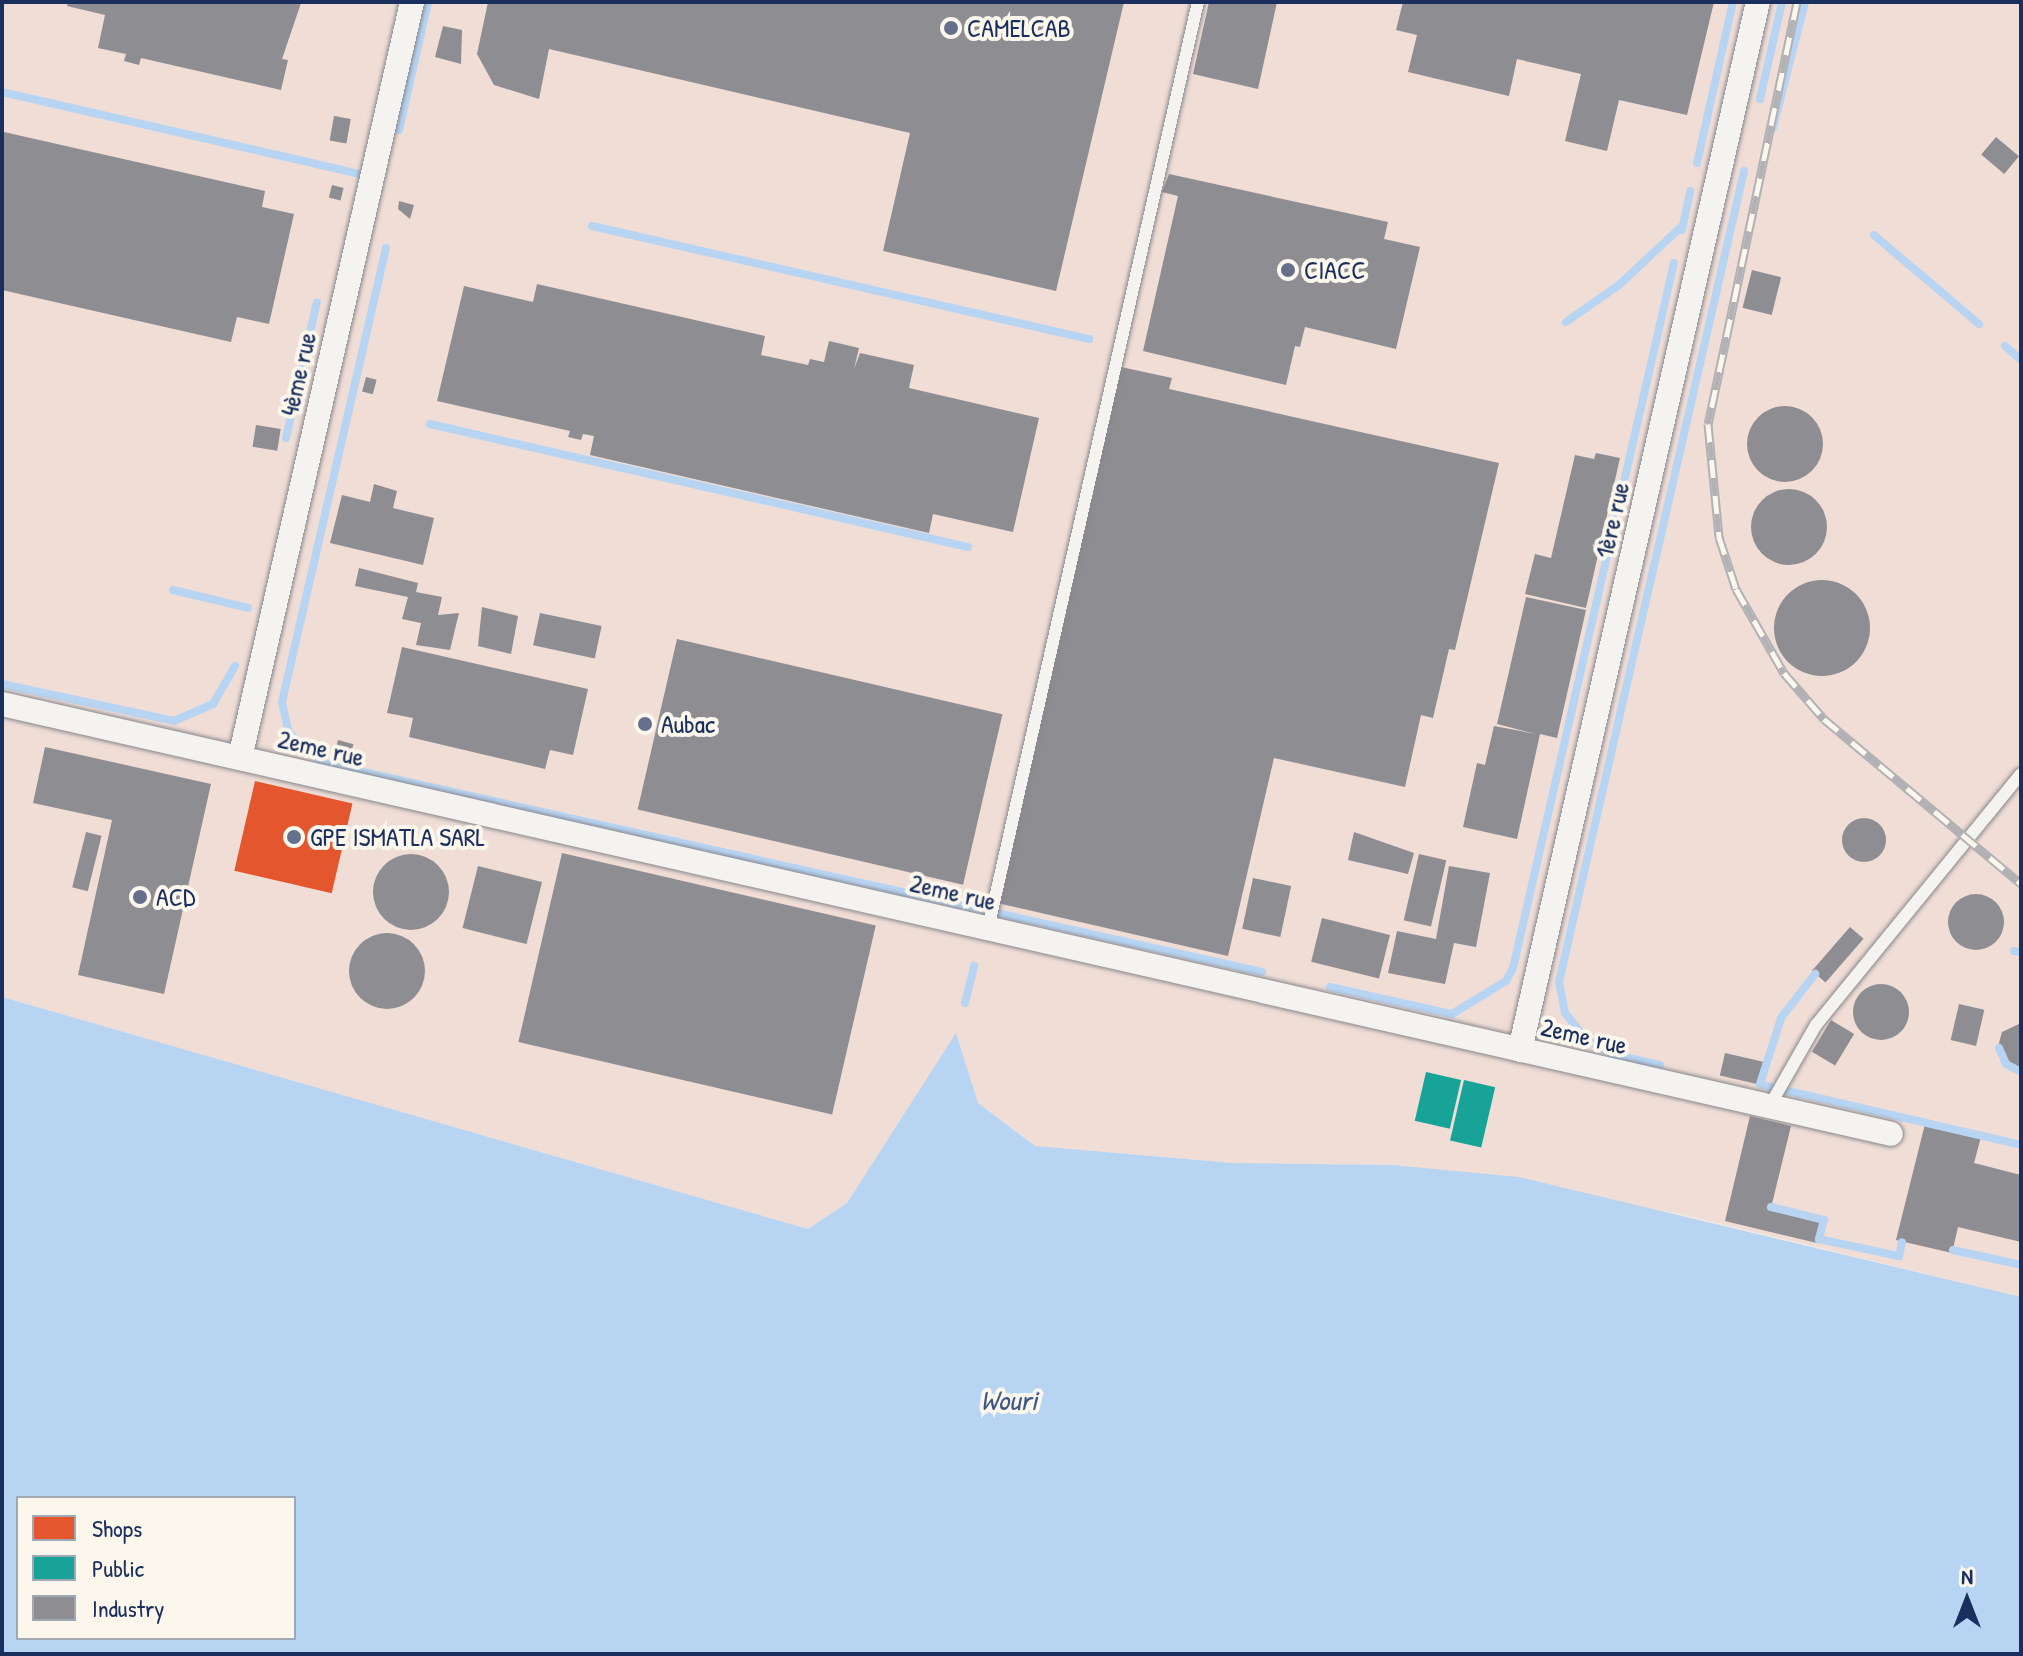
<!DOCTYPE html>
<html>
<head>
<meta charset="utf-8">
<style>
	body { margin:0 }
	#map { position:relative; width:2023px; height:1656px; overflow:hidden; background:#f0e8e3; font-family:"Patrick Hand",sans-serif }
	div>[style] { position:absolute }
	.built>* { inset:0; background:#f0ddd6 }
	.water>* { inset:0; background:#b7d5f3 }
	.shops>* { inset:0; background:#e4572e; transform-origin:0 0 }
	.public>* { inset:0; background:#17a398; transform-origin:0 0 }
	.industry>* { inset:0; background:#8d8d92; transform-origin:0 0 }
	.round { border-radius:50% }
	.stream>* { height:8px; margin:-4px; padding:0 4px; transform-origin:4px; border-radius:4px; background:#b7d5f3 }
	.roads { filter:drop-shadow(0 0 2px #87878e) drop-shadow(0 0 2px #87878e) }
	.service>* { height:12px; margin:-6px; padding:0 6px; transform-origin:6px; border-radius:6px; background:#f5f3ef }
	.minor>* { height:24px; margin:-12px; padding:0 12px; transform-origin:12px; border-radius:12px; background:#f5f3ef }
	.rail>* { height:9px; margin-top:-4.5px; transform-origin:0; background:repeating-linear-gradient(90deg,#fbf7ec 0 18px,#b2b2b5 0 36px); box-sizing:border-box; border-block:2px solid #b2b2b5 }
	.dots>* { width:22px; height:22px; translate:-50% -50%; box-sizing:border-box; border:4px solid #fbf7ec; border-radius:50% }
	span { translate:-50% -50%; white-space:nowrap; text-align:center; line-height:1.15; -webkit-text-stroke:8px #fbf7ec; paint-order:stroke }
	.poi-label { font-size:26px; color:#1b2f5e }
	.left { translate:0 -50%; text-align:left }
	.street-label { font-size:26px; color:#1b2f5e }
	.water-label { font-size:28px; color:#3c5685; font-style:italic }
	.frame { position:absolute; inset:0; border:4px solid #1b2f5e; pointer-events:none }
	.legend { position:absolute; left:16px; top:1496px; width:280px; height:144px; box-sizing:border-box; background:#fbf7ec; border:2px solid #a1a7b3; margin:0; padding:10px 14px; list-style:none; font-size:24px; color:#1b2f5e }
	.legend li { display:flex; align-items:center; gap:16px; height:40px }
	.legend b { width:40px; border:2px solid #a1a7b3 }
	.north { position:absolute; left:1927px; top:1560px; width:80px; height:80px; -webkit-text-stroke:6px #fbf7ec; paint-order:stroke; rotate:0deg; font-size:22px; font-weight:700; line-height:32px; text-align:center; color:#1b2f5e }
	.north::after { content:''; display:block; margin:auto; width:28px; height:36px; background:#1b2f5e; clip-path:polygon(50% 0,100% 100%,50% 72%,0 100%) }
</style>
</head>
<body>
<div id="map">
	<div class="built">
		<i style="clip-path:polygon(2px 2px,2021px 2px,2021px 1297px,1682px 1214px,1392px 1165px,1233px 1163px,1035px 1146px,978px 1103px,956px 1034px,847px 1203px,808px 1229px,2px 997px)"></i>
	</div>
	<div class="water">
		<i style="clip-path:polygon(evenodd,2px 997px,808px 1229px,847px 1203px,956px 1033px,978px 1103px,1035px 1146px,1233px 1163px,1392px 1165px,1519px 1177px,2021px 1297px,2021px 1654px,2px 1654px,2px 997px,18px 1498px,294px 1498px,294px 1638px,18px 1638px,18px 1498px)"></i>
	</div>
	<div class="shops">
		<i style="left:255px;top:781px;width:100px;height:92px;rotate:13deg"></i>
	</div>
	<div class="public">
		<i style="left:1426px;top:1072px;width:36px;height:50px;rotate:13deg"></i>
		<i style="left:1464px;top:1080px;width:32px;height:62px;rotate:13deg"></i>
	</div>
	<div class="industry">
		<i style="clip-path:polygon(68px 2px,296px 2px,301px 3px,282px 59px,288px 60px,281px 90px,141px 58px,139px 65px,124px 61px,126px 54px,98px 48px,105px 15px,67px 6px)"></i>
		<i style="clip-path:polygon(488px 2px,1124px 2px,1056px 291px,883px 251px,910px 133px,549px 49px,539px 99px,494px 85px,477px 54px)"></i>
		<i style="clip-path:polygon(1209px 2px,1277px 2px,1258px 89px,1193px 74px)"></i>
		<i style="clip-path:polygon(1403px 2px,1714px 2px,1687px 115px,1619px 100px,1607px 151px,1565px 141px,1581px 74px,1517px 59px,1509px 96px,1408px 72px,1417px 35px,1396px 30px)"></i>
		<i style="clip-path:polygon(443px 26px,462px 30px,461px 64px,435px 57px)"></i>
		<i style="left:334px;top:116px;width:17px;height:25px;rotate:10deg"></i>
		<i style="clip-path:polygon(4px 132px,265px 191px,262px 207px,294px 214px,269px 324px,237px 317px,231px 342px,2px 290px)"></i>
		<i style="left:1996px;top:137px;width:30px;height:23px;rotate:40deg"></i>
		<i style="clip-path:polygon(1169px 174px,1388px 222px,1384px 239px,1420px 247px,1396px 349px,1305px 327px,1300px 347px,1295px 346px,1286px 385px,1143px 351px,1178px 196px,1162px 192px)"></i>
		<i style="left:332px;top:185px;width:12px;height:13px;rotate:14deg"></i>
		<i style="clip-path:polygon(399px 201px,414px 205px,410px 219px,398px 209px)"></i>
		<i style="left:1752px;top:270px;width:30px;height:39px;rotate:14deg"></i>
		<i style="clip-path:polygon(537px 284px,765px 336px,761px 355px,808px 365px,810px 359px,824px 362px,829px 341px,859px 348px,854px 369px,860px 353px,914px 365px,909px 388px,1039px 418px,1013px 532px,933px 514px,929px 533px,590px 455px,594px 436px,583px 434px,581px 440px,568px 437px,570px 431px,437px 401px,464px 286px,533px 302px)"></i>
		<i style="clip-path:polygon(1121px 367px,1172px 378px,1169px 389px,1499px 463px,1455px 650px,1449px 649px,1433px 718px,1421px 715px,1405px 787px,1274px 758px,1228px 956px,997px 903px)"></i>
		<i style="left:366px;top:377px;width:11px;height:15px;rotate:15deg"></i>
		<i class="round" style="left:1747px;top:406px;width:76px;height:76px"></i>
		<i style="left:256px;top:425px;width:25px;height:22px;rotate:9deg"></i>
		<i style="clip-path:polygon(1596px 453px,1620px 458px,1586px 608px,1525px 594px,1535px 554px,1551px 558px,1575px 455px,1594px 459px)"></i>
		<i style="clip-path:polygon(374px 484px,397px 491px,393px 508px,434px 518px,423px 565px,330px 543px,342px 495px,370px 502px)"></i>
		<i class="round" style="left:1751px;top:489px;width:76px;height:76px"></i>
		<i style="clip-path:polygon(359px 568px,418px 583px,416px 592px,442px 597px,438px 615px,459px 613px,450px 650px,416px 645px,421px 623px,402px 619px,408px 597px,355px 586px)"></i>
		<i class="round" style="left:1774px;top:580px;width:96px;height:96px"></i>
		<i style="clip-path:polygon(1526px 597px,1586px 610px,1557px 738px,1540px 734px,1517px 839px,1463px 827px,1477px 763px,1485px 765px,1494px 726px,1536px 734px,1497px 724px)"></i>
		<i style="clip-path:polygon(482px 607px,518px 616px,511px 654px,478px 646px)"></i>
		<i style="left:540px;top:613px;width:63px;height:33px;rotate:12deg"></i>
		<i style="left:677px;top:639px;width:334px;height:175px;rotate:13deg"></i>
		<i style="clip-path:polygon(402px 647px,588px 689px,573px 755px,550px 750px,545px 769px,409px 737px,413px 718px,387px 713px)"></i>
		<i style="left:338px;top:740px;width:16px;height:16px;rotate:15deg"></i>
		<i style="clip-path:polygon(45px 747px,211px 784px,164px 994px,78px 975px,112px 820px,33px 803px)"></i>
		<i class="round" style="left:1842px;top:818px;width:44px;height:44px"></i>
		<i style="left:86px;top:832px;width:16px;height:57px;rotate:14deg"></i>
		<i style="clip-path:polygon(1354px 832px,1414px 853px,1408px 874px,1348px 860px)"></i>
		<i style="left:562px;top:853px;width:322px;height:194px;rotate:13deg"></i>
		<i style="left:1419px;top:854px;width:28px;height:68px;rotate:13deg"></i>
		<i class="round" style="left:373px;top:854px;width:76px;height:76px"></i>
		<i style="left:478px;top:866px;width:66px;height:64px;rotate:14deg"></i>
		<i style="clip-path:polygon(1449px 866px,1490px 873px,1476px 947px,1454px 943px,1445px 984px,1388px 973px,1397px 931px,1436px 939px)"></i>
		<i style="left:1253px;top:878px;width:39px;height:52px;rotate:12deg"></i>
		<i class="round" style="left:1948px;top:894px;width:56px;height:56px"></i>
		<i style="left:1322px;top:918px;width:70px;height:45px;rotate:14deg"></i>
		<i style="left:1850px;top:927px;width:18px;height:58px;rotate:41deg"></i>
		<i class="round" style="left:349px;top:933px;width:76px;height:76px"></i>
		<i class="round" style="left:1853px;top:984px;width:56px;height:56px"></i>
		<i style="left:1959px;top:1004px;width:26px;height:37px;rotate:13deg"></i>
		<i style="left:1831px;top:1020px;width:27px;height:37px;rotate:31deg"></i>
		<i style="clip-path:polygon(2021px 1023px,2021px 1071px,2006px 1066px,1997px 1050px,2002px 1032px)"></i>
		<i style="left:1725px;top:1053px;width:39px;height:23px;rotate:13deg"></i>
		<i style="clip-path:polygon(1750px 1116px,1791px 1126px,1771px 1208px,1822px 1221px,1817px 1243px,1725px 1221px)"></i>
		<i style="clip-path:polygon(1925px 1124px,1981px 1137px,1974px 1163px,2021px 1175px,2021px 1242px,1958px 1227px,1952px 1253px,1896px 1240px)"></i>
	</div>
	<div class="stream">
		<i style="left:2px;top:92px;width:372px;rotate:12.9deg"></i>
		<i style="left:365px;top:175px;width:5px;rotate:-79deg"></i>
		<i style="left:1760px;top:99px;width:99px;rotate:-77.2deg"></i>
		<i style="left:1773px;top:128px;width:130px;rotate:-75.7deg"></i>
		<i style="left:399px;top:130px;width:131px;rotate:-77.2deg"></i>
		<i style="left:1697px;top:163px;width:165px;rotate:-77.4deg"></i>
		<i style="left:592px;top:226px;width:510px;rotate:12.81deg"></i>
		<i style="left:1682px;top:230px;width:40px;rotate:-78deg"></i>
		<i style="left:1874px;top:235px;width:138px;rotate:40.3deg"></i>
		<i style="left:386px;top:248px;width:466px;rotate:102.9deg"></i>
		<i style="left:282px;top:702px;width:30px;rotate:78deg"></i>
		<i style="left:288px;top:731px;width:25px;rotate:48deg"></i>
		<i style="left:305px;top:750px;width:26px;rotate:32deg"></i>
		<i style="left:327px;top:764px;width:958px;rotate:12.54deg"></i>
		<i style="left:1566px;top:322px;width:65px;rotate:-34.9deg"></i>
		<i style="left:1619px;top:285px;width:86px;rotate:-43.1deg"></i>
		<i style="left:2005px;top:346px;width:21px;rotate:41deg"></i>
		<i style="left:430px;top:424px;width:552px;rotate:12.88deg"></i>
		<i style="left:286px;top:438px;width:139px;rotate:-77.2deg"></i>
		<i style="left:173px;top:590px;width:77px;rotate:13.5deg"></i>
		<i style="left:2px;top:684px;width:176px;rotate:12.1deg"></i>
		<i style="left:174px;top:721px;width:43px;rotate:-23.6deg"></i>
		<i style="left:213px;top:704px;width:44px;rotate:-59.9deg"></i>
		<i style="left:2014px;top:951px;width:7px;rotate:8deg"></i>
		<i style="left:1330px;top:987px;width:125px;rotate:12.5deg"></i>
		<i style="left:1452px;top:1014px;width:63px;rotate:-31.4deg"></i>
		<i style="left:1506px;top:981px;width:15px;rotate:-62deg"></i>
		<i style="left:1513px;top:968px;width:723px;rotate:-77.14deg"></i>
		<i style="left:965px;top:1003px;width:38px;rotate:-76deg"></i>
		<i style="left:1999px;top:1048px;width:17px;rotate:66deg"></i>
		<i style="left:2006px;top:1064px;width:17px;rotate:28deg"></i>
		<i style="left:1660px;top:1065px;width:49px;rotate:-167.1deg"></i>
		<i style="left:1612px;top:1054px;width:29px;rotate:-151deg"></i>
		<i style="left:1587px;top:1040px;width:35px;rotate:-129deg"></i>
		<i style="left:1565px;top:1013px;width:32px;rotate:-101deg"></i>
		<i style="left:1559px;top:982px;width:832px;rotate:-77.15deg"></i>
		<i style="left:1760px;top:1084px;width:69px;rotate:-72.3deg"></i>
		<i style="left:1781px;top:1018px;width:56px;rotate:-52.3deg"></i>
		<i style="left:1762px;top:1085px;width:266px;rotate:13deg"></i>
		<i style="left:1771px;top:1207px;width:55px;rotate:13.8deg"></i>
		<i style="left:1824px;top:1220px;width:20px;rotate:105deg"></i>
		<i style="left:1819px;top:1239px;width:82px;rotate:12deg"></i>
		<i style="left:1899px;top:1256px;width:14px;rotate:-78deg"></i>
		<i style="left:1953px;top:1250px;width:70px;rotate:12.4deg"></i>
	</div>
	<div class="roads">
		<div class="service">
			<i style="left:988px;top:929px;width:950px;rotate:-77.24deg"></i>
			<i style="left:1769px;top:1107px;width:95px;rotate:-60.2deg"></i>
			<i style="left:1816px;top:1025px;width:324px;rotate:-50.8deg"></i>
		</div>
		<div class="minor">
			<i style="left:2px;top:704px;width:1937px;rotate:12.82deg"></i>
			<i style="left:240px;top:758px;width:775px;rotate:-77.18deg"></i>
			<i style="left:1520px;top:1050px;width:1075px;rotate:-77.21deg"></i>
		</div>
	</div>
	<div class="rail">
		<i style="left:1797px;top:2px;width:431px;rotate:101.9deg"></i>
		<i style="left:1708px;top:424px;width:114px;rotate:84.4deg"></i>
		<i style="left:1719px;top:537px;width:55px;rotate:71.9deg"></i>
		<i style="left:1736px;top:589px;width:97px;rotate:60.3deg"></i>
		<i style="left:1784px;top:673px;width:61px;rotate:49deg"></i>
		<i style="left:1824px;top:719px;width:257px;rotate:39.9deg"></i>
	</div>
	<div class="dots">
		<i style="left:951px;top:28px;background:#66708d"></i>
		<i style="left:1288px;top:270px;background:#66708d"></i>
		<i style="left:645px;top:724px;background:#66708d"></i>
		<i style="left:294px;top:837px;background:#66708d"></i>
		<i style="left:140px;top:897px;background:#66708d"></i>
	</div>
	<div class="poi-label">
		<span class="left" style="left:967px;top:28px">CAMELCAB</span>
		<span class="left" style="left:1304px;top:270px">CIACC</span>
		<span class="left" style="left:661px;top:724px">Aubac</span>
		<span class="left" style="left:310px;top:837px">GPE ISMATLA SARL</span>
		<span class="left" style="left:156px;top:897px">ACD</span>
	</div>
	<div class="street-label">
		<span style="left:298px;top:374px;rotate:-77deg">4ème rue</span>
		<span style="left:1612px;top:520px;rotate:-77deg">1ère rue</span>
		<span style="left:321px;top:748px;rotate:13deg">2eme rue</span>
		<span style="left:953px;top:892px;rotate:13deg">2eme rue</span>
		<span style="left:1584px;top:1036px;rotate:13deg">2eme rue</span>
	</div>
	<div class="water-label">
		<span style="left:1009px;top:1400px">Wouri</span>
	</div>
	<div class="frame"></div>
	<ul class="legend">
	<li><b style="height:22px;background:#e4572e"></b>Shops</li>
	<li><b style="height:22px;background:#17a398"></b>Public</li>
	<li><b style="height:22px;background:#8d8d92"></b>Industry</li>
	</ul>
	<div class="north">N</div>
</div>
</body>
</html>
